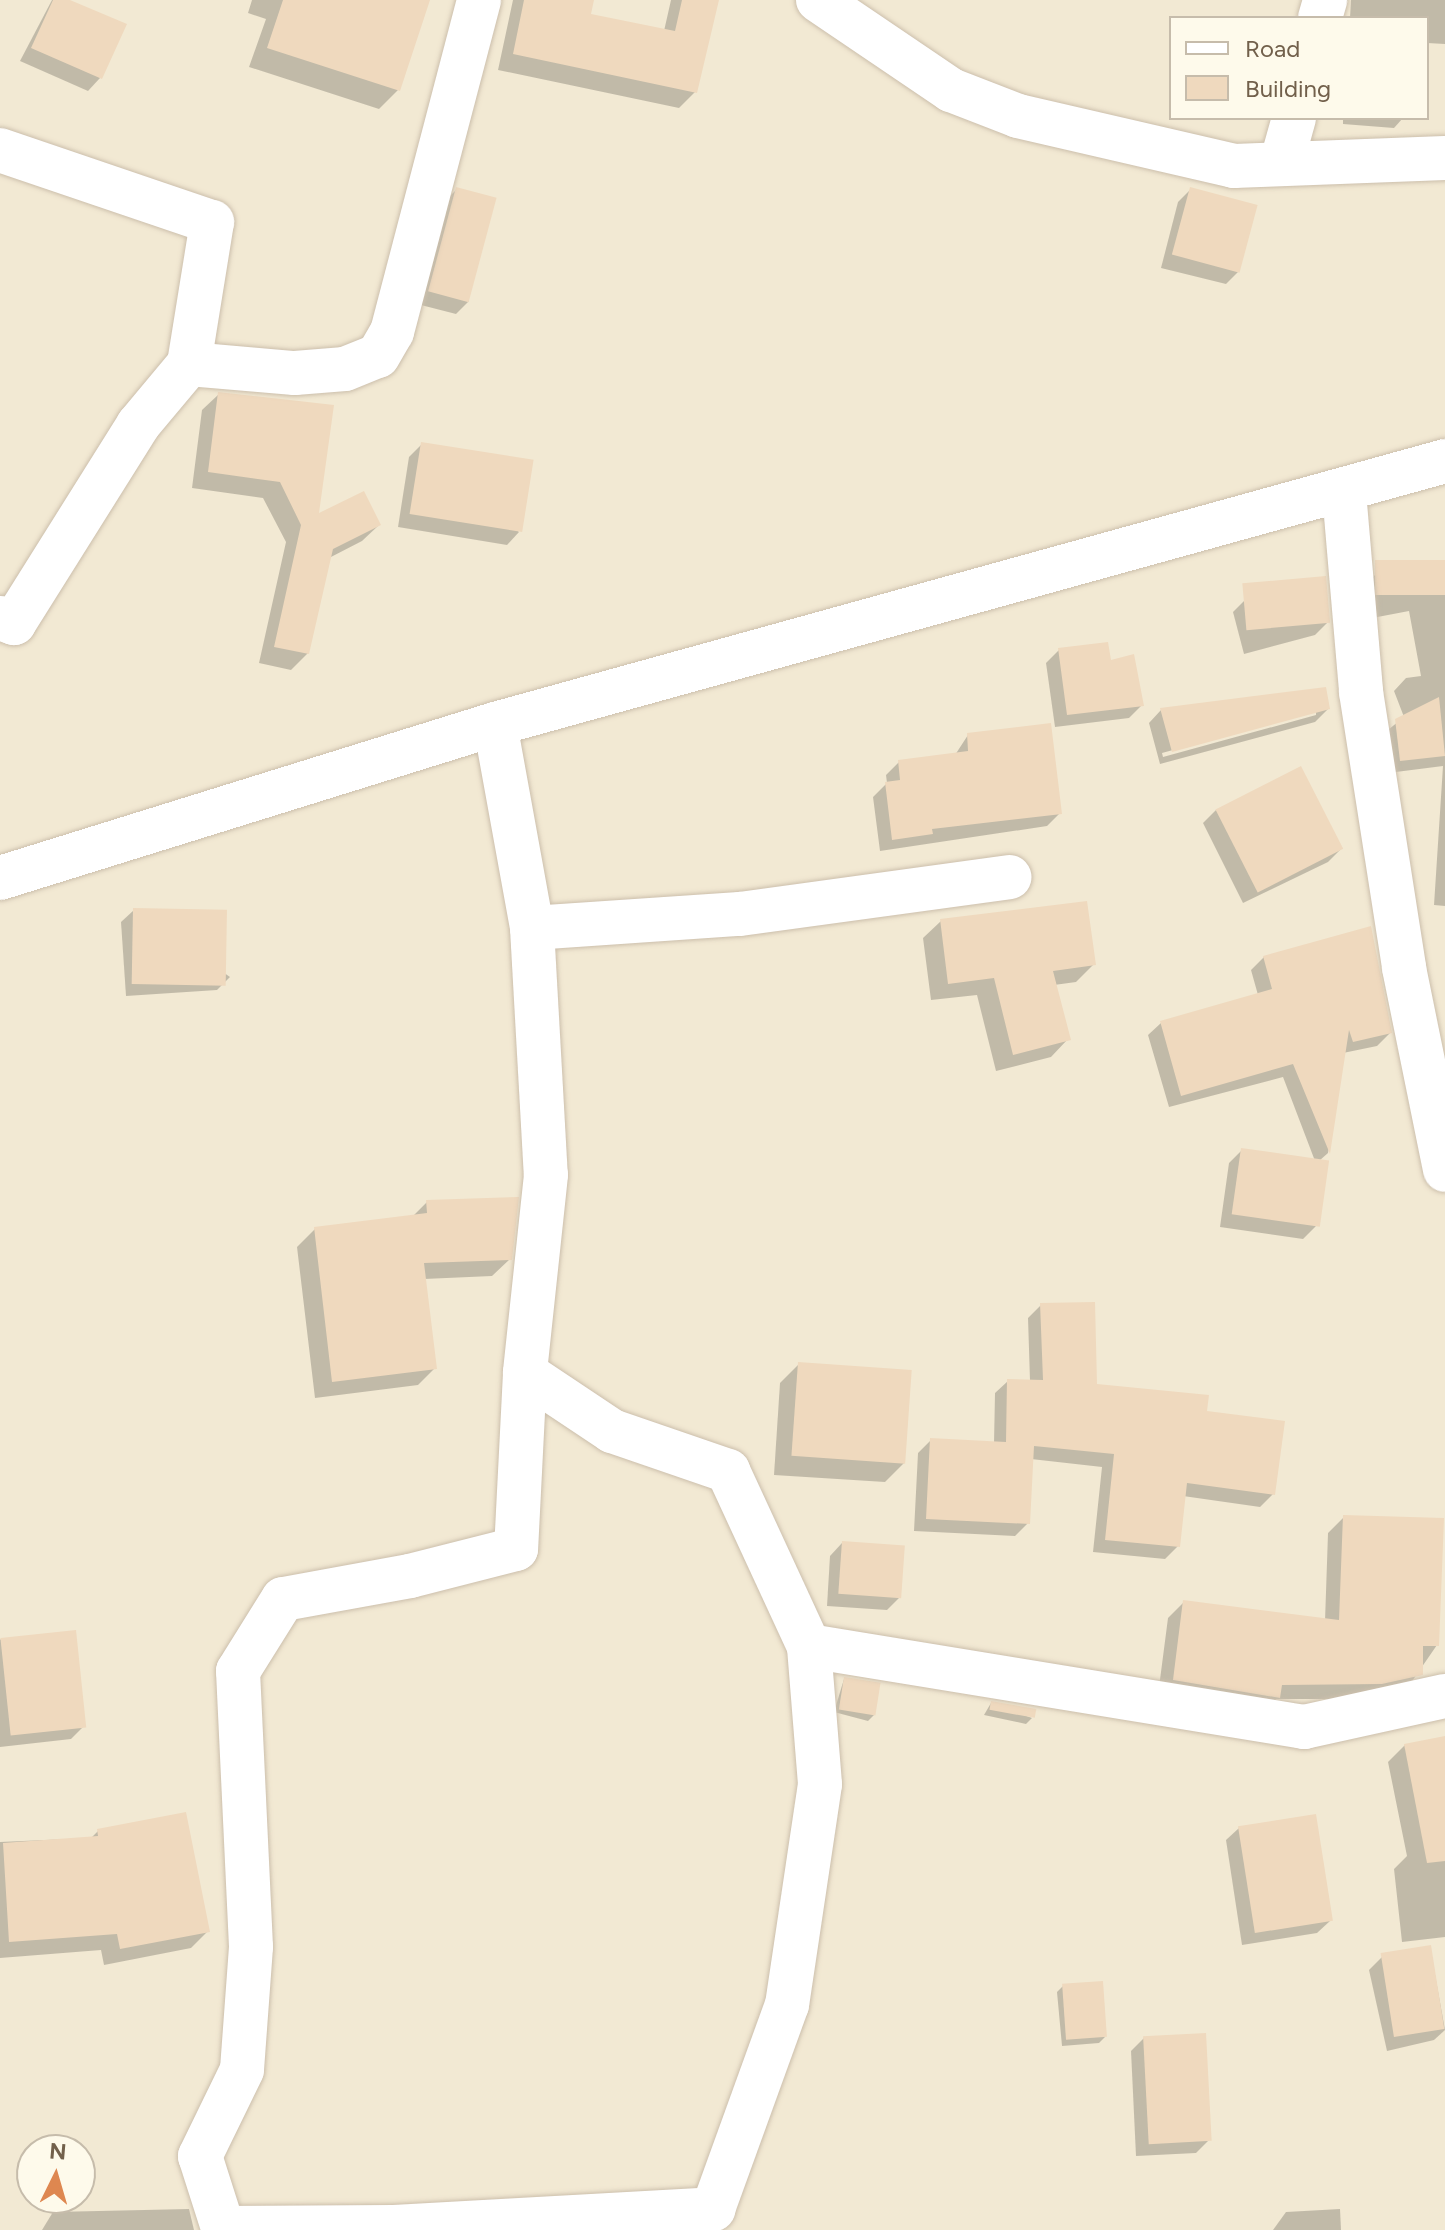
<!DOCTYPE html>
<html>
<head>
<meta charset="utf-8">
<style>
	body { margin:0 }
	#map { position:relative; width:1445px; height:2230px; overflow:hidden; background:#fbf6e5; font-family:Figtree,sans-serif }
	div>[style] { position:absolute }
	.residential>* { inset:0; background:#f2e9d3 }
	.shadow>* { inset:0; background:#0003 }
	.building>* { inset:0; background:#efd9be; transform-origin:0 0 }
	.roads { filter:drop-shadow(0 0 2px #ccbfac) drop-shadow(0 0 2px #ccbfac) }
	.minor>* { height:44px; margin:-22px; padding:0 22px; transform-origin:22px; border-radius:22px; background:#fff }
	.secondary>* { height:44px; margin:-22px; padding:0 22px; transform-origin:22px; border-radius:22px; background:#fff }
	span { translate:-50% -50%; white-space:nowrap; text-align:center; line-height:1.15; -webkit-text-stroke:8px #fefaeb; paint-order:stroke }
	.legend { position:absolute; left:1169px; top:16px; width:260px; height:104px; box-sizing:border-box; background:#fefaeb; border:2px solid #c6bcab; margin:0; padding:10px 14px; list-style:none; font-size:24px; color:#72604b }
	.legend li { display:flex; align-items:center; gap:16px; height:40px }
	.legend b { width:40px; border:2px solid #c6bcab }
	.north { position:absolute; left:16px; top:2134px; width:80px; height:80px; box-sizing:border-box; background:#fefaeb; border:2px solid #c6bcab; border-radius:50%; rotate:5deg; font-size:22px; font-weight:700; line-height:32px; text-align:center; color:#72604b }
	.north::after { content:''; display:block; margin:auto; width:28px; height:36px; background:#de8750; clip-path:polygon(50% 0,100% 100%,50% 72%,0 100%) }
</style>
</head>
<body>
<div id="map">
	<div class="residential">
		<i style="clip-path:polygon(evenodd,0 0,1445px 0,1445px 2230px,0 2230px,0 0,1171px 18px,1427px 18px,1427px 118px,1171px 118px,1171px 18px,0 0,32px 2150px,80px 2150px,80px 2198px,32px 2198px,32px 2150px)"></i>
	</div>
	<div class="shadow">
		<i style="clip-path:polygon(52px 0,65px 0,100px 78px,88px 91px,20px 61px)"></i>
		<i style="clip-path:polygon(252px 0,400px 0,398px 90px,379px 109px,249px 67px,266px 19px,248px 13px)"></i>
		<i style="clip-path:polygon(513px 0,593px 0,590px 16px,664px 31px,671px 0,716px 0,695px 92px,679px 108px,498px 70px)"></i>
		<i style="clip-path:polygon(1351px 0,1445px 0,1445px 44px,1427px 43px,1427px 18px,1350px 18px)"></i>
		<i style="clip-path:polygon(1343px 118px,1403px 118px,1394px 128px,1343px 124px)"></i>
		<i style="clip-path:polygon(1191px 189px,1239px 271px,1226px 284px,1161px 268px,1178px 202px)"></i>
		<i style="clip-path:polygon(456px 190px,469px 301px,456px 314px,417px 304px,444px 202px)"></i>
		<i style="clip-path:polygon(219px 394px,317px 517px,379px 525px,362px 541px,329px 558px,308px 653px,291px 670px,259px 663px,286px 542px,263px 498px,192px 488px,202px 410px)"></i>
		<i style="clip-path:polygon(422px 444px,519px 532px,507px 545px,398px 527px,409px 457px)"></i>
		<i style="clip-path:polygon(1445px 561px,1445px 906px,1434px 905px,1443px 766px,1388px 773px,1383px 734px,1404px 717px,1394px 691px,1406px 678px,1421px 676px,1409px 611px,1367px 619px,1364px 586px,1377px 573px)"></i>
		<i style="clip-path:polygon(1246px 599px,1328px 622px,1315px 635px,1244px 654px,1233px 612px)"></i>
		<i style="clip-path:polygon(1059px 650px,1109px 662px,1142px 705px,1129px 718px,1055px 727px,1046px 663px)"></i>
		<i style="clip-path:polygon(evenodd,1328px 709px,1315px 722px,1160px 764px,1149px 723px,1161px 710px,1328px 709px,1316px 711px,1316px 715px,1163px 757px,1162px 753px,1316px 711px)"></i>
		<i style="clip-path:polygon(968px 735px,1060px 813px,1047px 826px,880px 851px,873px 797px,887px 783px,886px 775px,899px 762px,955px 755px)"></i>
		<i style="clip-path:polygon(1216px 810px,1341px 849px,1328px 862px,1243px 903px,1203px 823px)"></i>
		<i style="clip-path:polygon(134px 910px,230px 977px,217px 990px,126px 996px,121px 922px)"></i>
		<i style="clip-path:polygon(941px 921px,1093px 965px,1076px 982px,1054px 985px,1068px 1039px,1051px 1057px,996px 1071px,977px 995px,931px 1000px,923px 938px)"></i>
		<i style="clip-path:polygon(1264px 957px,1390px 1033px,1377px 1046px,1343px 1053px,1328px 1153px,1319px 1161px,1316px 1226px,1303px 1239px,1220px 1227px,1229px 1163px,1242px 1150px,1315px 1161px,1283px 1077px,1169px 1107px,1148px 1035px,1161px 1023px,1258px 995px,1251px 970px)"></i>
		<i style="clip-path:polygon(427px 1202px,510px 1259px,492px 1276px,424px 1279px,435px 1368px,418px 1385px,315px 1398px,297px 1247px,315px 1229px,412px 1217px)"></i>
		<i style="clip-path:polygon(1041px 1305px,1095px 1385px,1205px 1412px,1273px 1494px,1260px 1507px,1183px 1496px,1178px 1546px,1165px 1559px,1093px 1552px,1102px 1467px,1031px 1459px,1028px 1523px,1015px 1536px,914px 1531px,918px 1453px,931px 1440px,994px 1443px,995px 1393px,1008px 1381px,1030px 1381px,1028px 1318px)"></i>
		<i style="clip-path:polygon(799px 1364px,904px 1463px,885px 1482px,774px 1475px,780px 1383px)"></i>
		<i style="clip-path:polygon(1344px 1517px,1437px 1645px,1406px 1690px,1365px 1699px,1276px 1699px,1263px 1712px,1158px 1695px,1168px 1618px,1184px 1602px,1325px 1621px,1328px 1533px)"></i>
		<i style="clip-path:polygon(842px 1543px,900px 1597px,887px 1610px,827px 1606px,830px 1556px)"></i>
		<i style="clip-path:polygon(0 1639px,84px 1726px,71px 1739px,0 1747px)"></i>
		<i style="clip-path:polygon(844px 1679px,874px 1715px,868px 1721px,834px 1712px)"></i>
		<i style="clip-path:polygon(991px 1703px,1032px 1718px,1026px 1724px,984px 1715px)"></i>
		<i style="clip-path:polygon(1445px 1738px,1445px 1937px,1402px 1942px,1394px 1869px,1407px 1856px,1388px 1762px,1405px 1745px)"></i>
		<i style="clip-path:polygon(1239px 1828px,1330px 1921px,1317px 1933px,1242px 1945px,1226px 1840px)"></i>
		<i style="clip-path:polygon(98px 1831px,208px 1931px,191px 1948px,104px 1965px,101px 1950px,0 1958px,0 1842px,91px 1838px)"></i>
		<i style="clip-path:polygon(1430px 1947px,1445px 2030px,1434px 2040px,1387px 2051px,1369px 1970px,1382px 1957px)"></i>
		<i style="clip-path:polygon(1063px 1986px,1105px 2037px,1099px 2043px,1062px 2046px,1057px 1992px)"></i>
		<i style="clip-path:polygon(1144px 2038px,1209px 2140px,1196px 2153px,1136px 2156px,1131px 2051px)"></i>
		<i style="clip-path:polygon(189px 2209px,194px 2230px,42px 2230px,53px 2212px)"></i>
		<i style="clip-path:polygon(1340px 2209px,1341px 2230px,1273px 2230px,1286px 2212px)"></i>
	</div>
	<div class="building">
		<i style="clip-path:polygon(53px 0,70px 0,127px 24px,102px 79px,31px 48px)"></i>
		<i style="clip-path:polygon(283px 0,430px 0,400px 91px,267px 48px)"></i>
		<i style="clip-path:polygon(524px 0,594px 0,591px 14px,675px 31px,682px 0,719px 0,697px 93px,513px 54px)"></i>
		<i style="left:456px;top:187px;width:42px;height:108px;rotate:15deg"></i>
		<i style="left:1190px;top:187px;width:70px;height:70px;rotate:15deg"></i>
		<i style="clip-path:polygon(218px 392px,334px 405px,319px 513px,364px 491px,381px 525px,333px 549px,309px 654px,274px 647px,301px 525px,280px 482px,208px 472px)"></i>
		<i style="left:421px;top:442px;width:114px;height:73px;rotate:9deg"></i>
		<i style="left:1445px;top:560px;width:35px;height:70px;rotate:90deg"></i>
		<i style="left:1326px;top:576px;width:47px;height:84px;rotate:85deg"></i>
		<i style="clip-path:polygon(1108px 642px,1111px 660px,1134px 654px,1144px 706px,1067px 715px,1058px 648px)"></i>
		<i style="clip-path:polygon(1326px 687px,1330px 709px,1172px 752px,1160px 708px)"></i>
		<i style="clip-path:polygon(1439px 697px,1445px 756px,1400px 761px,1395px 719px)"></i>
		<i style="clip-path:polygon(1051px 723px,1062px 814px,932px 829px,933px 834px,892px 840px,885px 782px,900px 780px,898px 760px,968px 751px,967px 733px)"></i>
		<i style="left:1301px;top:766px;width:93px;height:96px;rotate:63deg"></i>
		<i style="clip-path:polygon(1087px 901px,1096px 965px,1053px 971px,1071px 1040px,1013px 1055px,994px 978px,948px 984px,940px 919px)"></i>
		<i style="left:133px;top:908px;width:94px;height:76px;rotate:1deg"></i>
		<i style="clip-path:polygon(1371px 926px,1392px 1033px,1353px 1042px,1349px 1030px,1330px 1154px,1293px 1064px,1181px 1096px,1160px 1021px,1272px 989px,1263px 956px)"></i>
		<i style="left:1241px;top:1148px;width:89px;height:67px;rotate:8deg"></i>
		<i style="clip-path:polygon(519px 1197px,512px 1260px,424px 1263px,437px 1369px,332px 1382px,314px 1227px,427px 1213px,426px 1200px)"></i>
		<i style="clip-path:polygon(1095px 1302px,1097px 1384px,1209px 1395px,1207px 1411px,1285px 1421px,1275px 1495px,1187px 1483px,1180px 1547px,1105px 1540px,1114px 1454px,1034px 1446px,1030px 1524px,926px 1519px,930px 1438px,1006px 1442px,1007px 1379px,1043px 1380px,1040px 1303px)"></i>
		<i style="left:798px;top:1362px;width:114px;height:94px;rotate:4deg"></i>
		<i style="clip-path:polygon(1343px 1515px,1444px 1518px,1439px 1646px,1423px 1646px,1423px 1675px,1382px 1684px,1282px 1685px,1280px 1698px,1173px 1680px,1183px 1600px,1339px 1620px)"></i>
		<i style="left:842px;top:1541px;width:63px;height:53px;rotate:4deg"></i>
		<i style="left:76px;top:1630px;width:98px;height:76px;rotate:84deg"></i>
		<i style="left:844px;top:1677px;width:37px;height:33px;rotate:9deg"></i>
		<i style="left:991px;top:1701px;width:46px;height:9px;rotate:10deg"></i>
		<i style="clip-path:polygon(1445px 1736px,1445px 1861px,1427px 1863px,1404px 1744px)"></i>
		<i style="clip-path:polygon(186px 1812px,210px 1932px,120px 1949px,117px 1934px,9px 1942px,3px 1843px,98px 1836px,97px 1829px)"></i>
		<i style="left:1316px;top:1814px;width:108px;height:79px;rotate:81deg"></i>
		<i style="left:1431px;top:1945px;width:85px;height:51px;rotate:81deg"></i>
		<i style="left:1103px;top:1981px;width:56px;height:41px;rotate:86deg"></i>
		<i style="left:1206px;top:2033px;width:108px;height:63px;rotate:87deg"></i>
	</div>
	<div class="roads">
		<div class="minor">
			<i style="left:818px;top:0;width:161px;rotate:34.1deg"></i>
			<i style="left:951px;top:90px;width:72px;rotate:21.2deg"></i>
			<i style="left:1018px;top:116px;width:222px;rotate:13deg"></i>
			<i style="left:1234px;top:166px;width:211px;rotate:-2.2deg"></i>
			<i style="left:1320px;top:18px;width:19px;rotate:-74deg"></i>
			<i style="left:0;top:150px;width:224px;rotate:18.8deg"></i>
			<i style="left:212px;top:222px;width:144px;rotate:99.2deg"></i>
			<i style="left:1282px;top:161px;width:45px;rotate:-74.4deg"></i>
			<i style="left:1344px;top:492px;width:201px;rotate:85.1deg"></i>
			<i style="left:1361px;top:692px;width:279px;rotate:81.1deg"></i>
			<i style="left:1404px;top:968px;width:206px;rotate:78.5deg"></i>
			<i style="left:0;top:618px;width:15px;rotate:20deg"></i>
			<i style="left:14px;top:623px;width:234px;rotate:-57.9deg"></i>
			<i style="left:138px;top:425px;width:80px;rotate:-50.1deg"></i>
			<i style="left:189px;top:364px;width:106px;rotate:4.9deg"></i>
			<i style="left:295px;top:373px;width:50px;rotate:-4.6deg"></i>
			<i style="left:345px;top:369px;width:35px;rotate:-22deg"></i>
			<i style="left:378px;top:356px;width:28px;rotate:-60deg"></i>
			<i style="left:392px;top:332px;width:343px;rotate:-75.3deg"></i>
			<i style="left:495px;top:724px;width:207px;rotate:79.7deg"></i>
			<i style="left:532px;top:928px;width:247px;rotate:86.8deg"></i>
			<i style="left:546px;top:1175px;width:199px;rotate:96.1deg"></i>
			<i style="left:525px;top:1373px;width:176px;rotate:92.9deg"></i>
			<i style="left:516px;top:1549px;width:109px;rotate:165.7deg"></i>
			<i style="left:410px;top:1576px;width:129px;rotate:169.7deg"></i>
			<i style="left:283px;top:1599px;width:85px;rotate:122deg"></i>
			<i style="left:238px;top:1671px;width:276px;rotate:87.3deg"></i>
			<i style="left:251px;top:1947px;width:123px;rotate:94.2deg"></i>
			<i style="left:242px;top:2070px;width:96px;rotate:116deg"></i>
			<i style="left:200px;top:2156px;width:76px;rotate:72.3deg"></i>
			<i style="left:223px;top:2228px;width:171px;rotate:-0.3deg"></i>
			<i style="left:394px;top:2227px;width:320px;rotate:-3.2deg"></i>
			<i style="left:713px;top:2209px;width:217px;rotate:-70.1deg"></i>
			<i style="left:787px;top:2005px;width:223px;rotate:-81.5deg"></i>
			<i style="left:820px;top:1784px;width:138px;rotate:-94.6deg"></i>
			<i style="left:809px;top:1646px;width:502px;rotate:9.29deg"></i>
			<i style="left:1304px;top:1727px;width:144px;rotate:-12.4deg"></i>
			<i style="left:532px;top:928px;width:208px;rotate:-3.9deg"></i>
			<i style="left:740px;top:914px;width:272px;rotate:-7.8deg"></i>
			<i style="left:525px;top:1373px;width:105px;rotate:33.7deg"></i>
			<i style="left:612px;top:1431px;width:123px;rotate:19deg"></i>
			<i style="left:728px;top:1471px;width:193px;rotate:65.2deg"></i>
		</div>
		<div class="secondary">
			<i style="left:0;top:878px;width:518px;rotate:-17.28deg"></i>
			<i style="left:495px;top:724px;width:986px;rotate:-15.47deg"></i>
		</div>
	</div>
	<ul class="legend">
	<li><b style="height:10px;background:#fff"></b>Road</li>
	<li><b style="height:22px;background:#efd9be"></b>Building</li>
	</ul>
	<div class="north">N</div>
</div>
</body>
</html>
